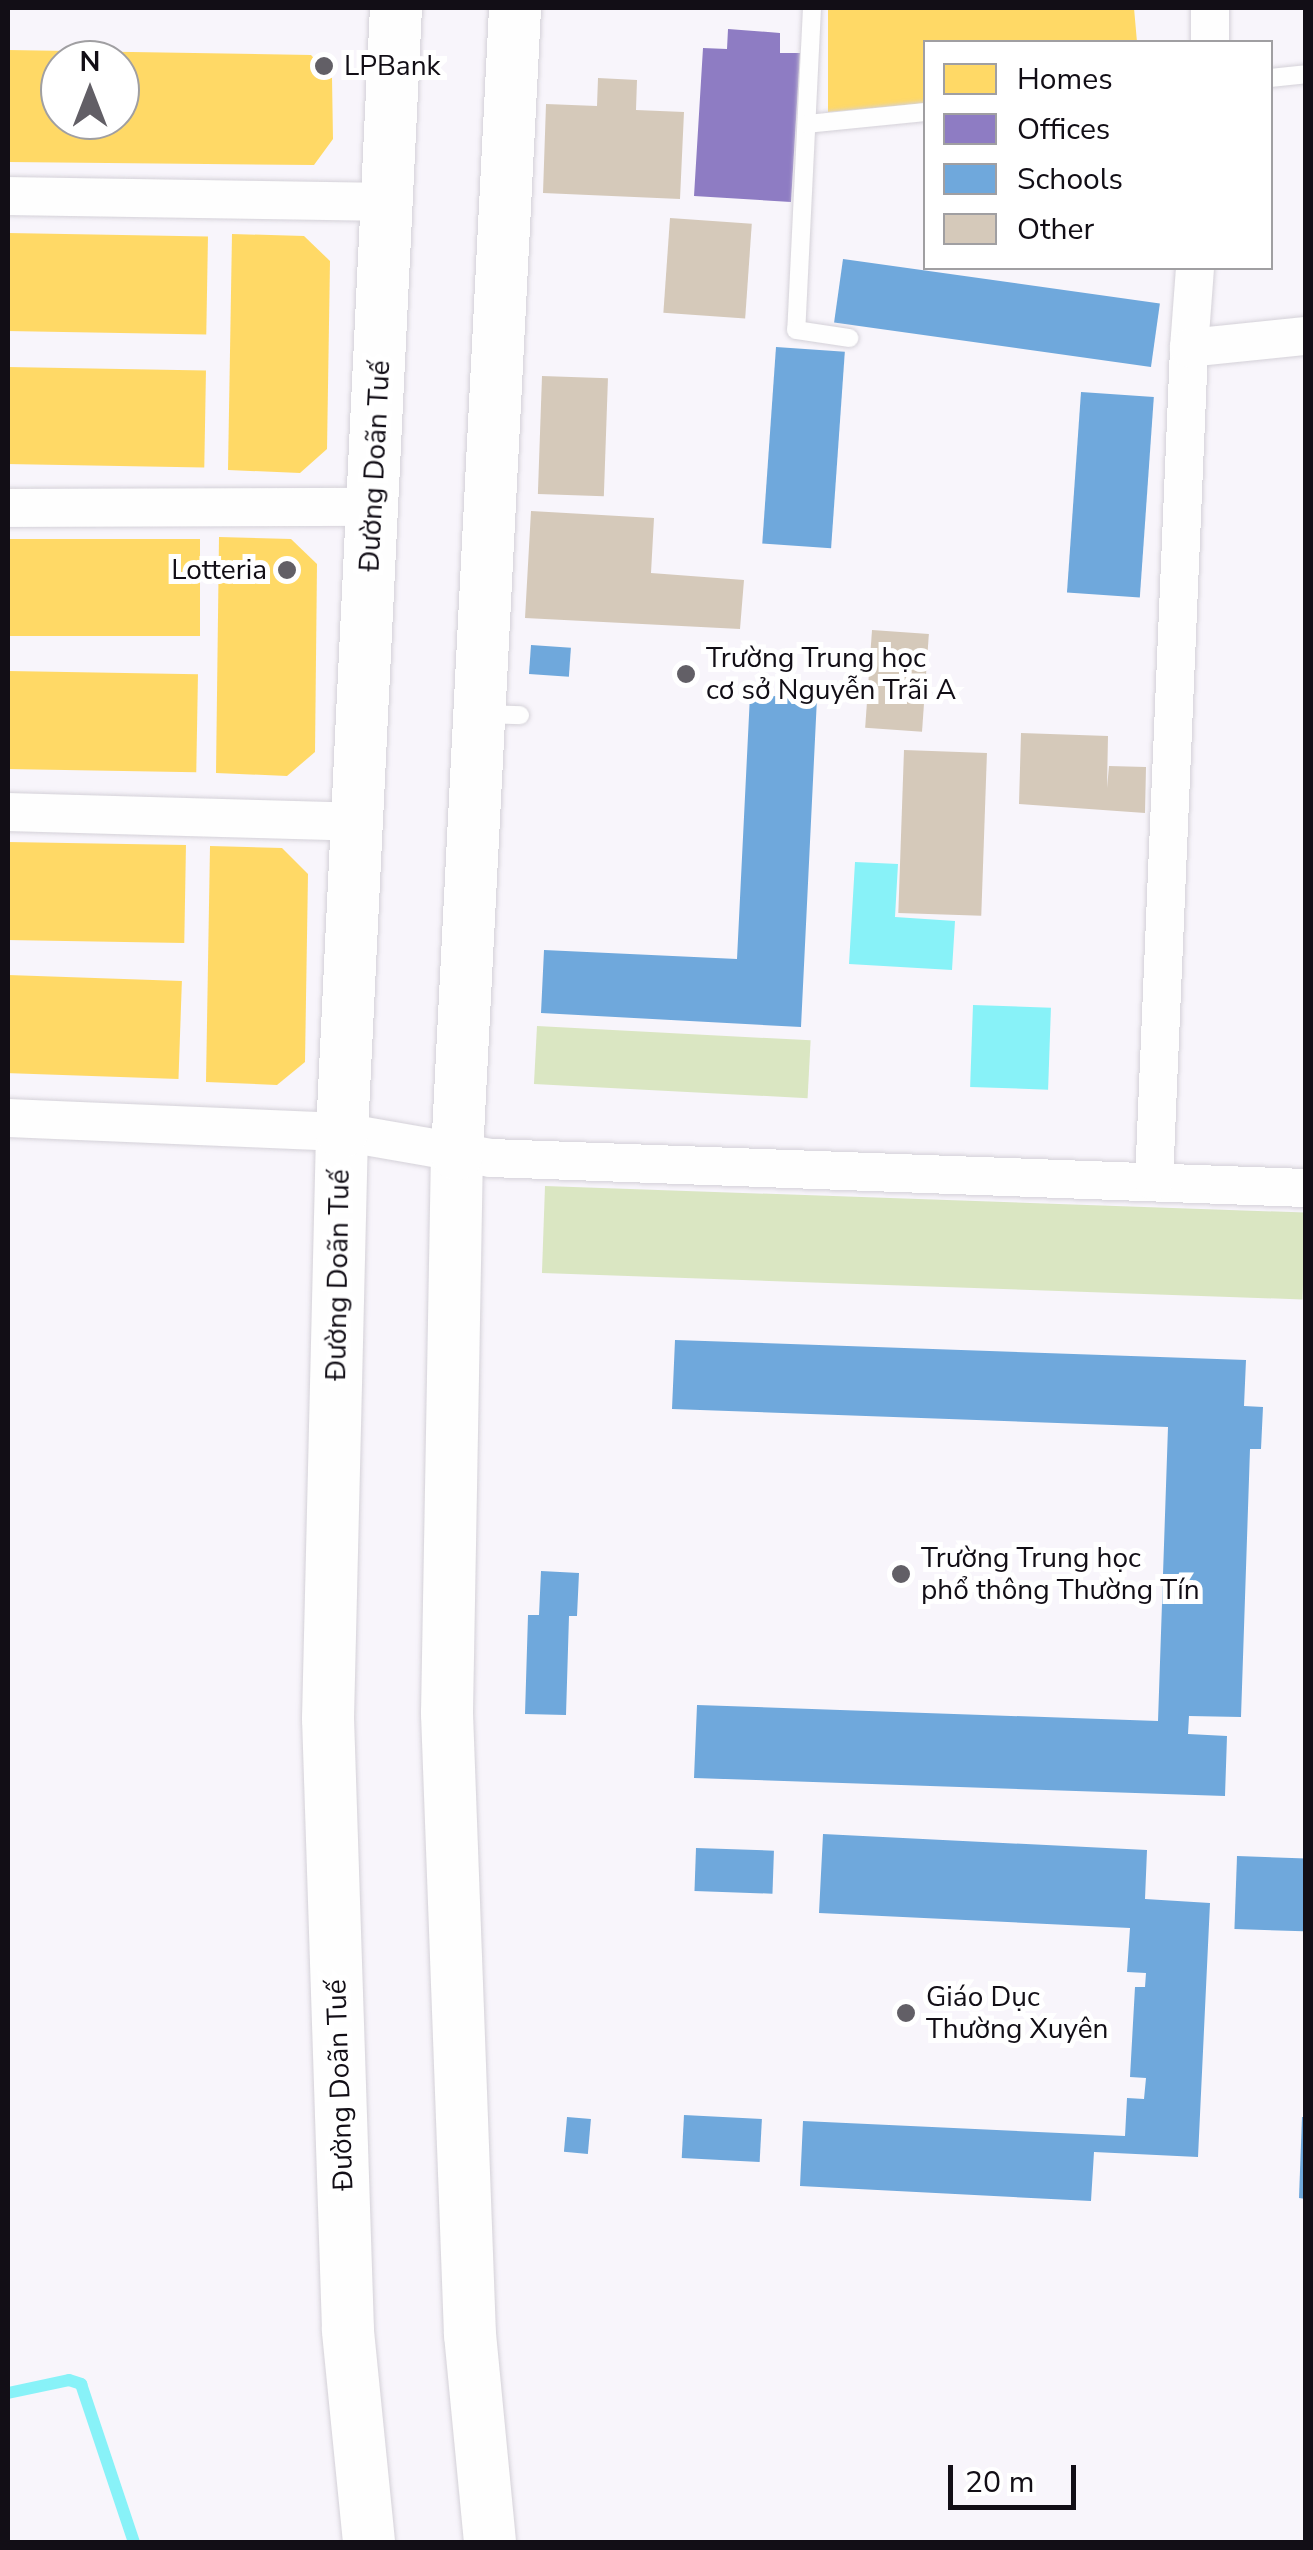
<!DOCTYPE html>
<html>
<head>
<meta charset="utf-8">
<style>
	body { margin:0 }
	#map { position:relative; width:1313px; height:2550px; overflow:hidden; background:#f8f5fb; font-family:"Nunito Sans",sans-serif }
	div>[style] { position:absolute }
	.green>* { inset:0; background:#dae6c2; transform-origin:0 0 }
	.water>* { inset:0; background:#88f2f8; transform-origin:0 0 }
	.homes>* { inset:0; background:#ffd966; transform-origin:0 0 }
	.offices>* { inset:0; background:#8e7cc3 }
	.schools>* { inset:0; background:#6fa8dc; transform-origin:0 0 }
	.stream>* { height:12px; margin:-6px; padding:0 6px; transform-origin:6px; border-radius:6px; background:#88f2f8 }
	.building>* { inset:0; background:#d5c9ba; transform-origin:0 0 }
	.roads { filter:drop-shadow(0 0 2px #d4d1d8) drop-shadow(0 0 2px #d4d1d8) }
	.lane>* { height:18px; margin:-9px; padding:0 9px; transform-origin:9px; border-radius:9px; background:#fefefe }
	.street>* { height:38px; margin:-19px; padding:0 19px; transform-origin:19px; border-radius:19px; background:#fefefe }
	.secondary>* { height:52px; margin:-26px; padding:0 26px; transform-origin:26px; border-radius:26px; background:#fefefe }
	.dots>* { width:28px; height:28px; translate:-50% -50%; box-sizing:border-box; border:5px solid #fff; border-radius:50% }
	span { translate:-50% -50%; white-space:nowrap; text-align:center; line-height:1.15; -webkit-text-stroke:10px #fff; paint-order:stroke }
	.poi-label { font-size:28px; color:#120e16 }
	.left { translate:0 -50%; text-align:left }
	.right { translate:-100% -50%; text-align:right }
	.street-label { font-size:28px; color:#120e16 }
	.frame { position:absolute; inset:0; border:10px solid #120e16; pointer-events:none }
	.legend { position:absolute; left:923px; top:40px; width:350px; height:230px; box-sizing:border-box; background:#fff; border:2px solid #a09fa2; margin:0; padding:12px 18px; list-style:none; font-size:30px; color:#120e16 }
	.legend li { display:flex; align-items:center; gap:20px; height:50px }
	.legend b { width:50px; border:2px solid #a09fa2 }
	.north { position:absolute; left:40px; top:40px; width:100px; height:100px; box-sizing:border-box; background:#fff; border:2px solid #a09fa2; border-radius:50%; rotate:0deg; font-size:28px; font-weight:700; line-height:40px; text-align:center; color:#120e16 }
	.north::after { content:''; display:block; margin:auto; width:35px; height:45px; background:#625f66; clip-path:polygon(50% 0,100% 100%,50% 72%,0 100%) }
	.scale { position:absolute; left:948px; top:2465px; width:128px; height:45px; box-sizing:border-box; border:5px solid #120e16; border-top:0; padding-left:12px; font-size:30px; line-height:35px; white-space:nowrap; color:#120e16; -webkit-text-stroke:8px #fff; paint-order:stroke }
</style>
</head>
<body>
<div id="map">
	<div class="green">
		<i style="left:537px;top:1026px;width:274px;height:58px;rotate:3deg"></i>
		<i style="left:545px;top:1186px;width:761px;height:87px;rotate:2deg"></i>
	</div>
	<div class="water">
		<i style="clip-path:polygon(855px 862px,898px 864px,895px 917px,955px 921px,952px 970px,849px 964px)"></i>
		<i style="left:973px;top:1005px;width:78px;height:82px;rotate:2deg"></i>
	</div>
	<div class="homes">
		<i style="clip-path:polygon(828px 8px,1134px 8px,1137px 42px,926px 42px,926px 103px,828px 112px)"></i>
		<i style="clip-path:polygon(evenodd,8px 50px,311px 55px,332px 78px,333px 139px,314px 165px,8px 162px,8px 50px,60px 60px,120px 60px,120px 120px,60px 120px,60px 60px)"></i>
		<i style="left:8px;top:233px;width:200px;height:98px;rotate:1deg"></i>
		<i style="clip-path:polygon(232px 234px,304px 236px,330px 261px,327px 449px,300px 473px,228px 470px)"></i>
		<i style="left:8px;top:367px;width:198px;height:97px;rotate:1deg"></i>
		<i style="clip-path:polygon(219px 537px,291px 539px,317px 564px,315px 752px,287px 776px,216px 773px)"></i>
		<i style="left:8px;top:539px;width:192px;height:97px"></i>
		<i style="left:8px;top:671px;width:190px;height:98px;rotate:1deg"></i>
		<i style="left:8px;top:842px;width:178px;height:98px;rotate:1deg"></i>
		<i style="clip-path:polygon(210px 846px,282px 848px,308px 874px,305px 1062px,277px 1085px,206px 1082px)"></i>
		<i style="left:8px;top:975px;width:174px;height:98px;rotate:2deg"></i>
	</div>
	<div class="offices">
		<i style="clip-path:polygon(728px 29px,780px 33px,780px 53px,800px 53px,791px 202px,694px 196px,703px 48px,727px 49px)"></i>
	</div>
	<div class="schools">
		<i style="left:843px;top:259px;width:320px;height:64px;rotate:8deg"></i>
		<i style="left:776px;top:347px;width:69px;height:197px;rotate:4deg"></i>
		<i style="left:1081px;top:392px;width:73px;height:201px;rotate:4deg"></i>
		<i style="left:531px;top:645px;width:40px;height:29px;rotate:4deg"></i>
		<i style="clip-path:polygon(750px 695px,817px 698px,801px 1027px,541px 1013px,544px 950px,737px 959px)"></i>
		<i style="clip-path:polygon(675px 1340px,1246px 1360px,1244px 1406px,1263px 1407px,1261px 1449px,1250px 1449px,1241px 1717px,1189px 1716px,1188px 1734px,1227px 1736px,1225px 1796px,694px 1778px,697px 1705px,1158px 1721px,1168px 1427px,672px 1409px)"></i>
		<i style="clip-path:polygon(541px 1571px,579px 1573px,577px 1616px,569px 1616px,566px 1715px,525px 1714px,528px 1615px,539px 1615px)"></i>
		<i style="clip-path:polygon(823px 1834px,1147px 1850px,1145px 1899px,1210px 1903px,1198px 2157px,1094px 2152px,1091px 2201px,800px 2186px,803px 2121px,1125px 2136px,1127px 2098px,1144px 2099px,1146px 2078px,1130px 2077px,1135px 1987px,1145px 1987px,1146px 1973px,1127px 1972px,1130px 1928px,819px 1913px)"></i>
		<i style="left:696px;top:1848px;width:78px;height:43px;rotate:2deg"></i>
		<i style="left:1237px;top:1856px;width:69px;height:73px;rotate:2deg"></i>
		<i style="left:684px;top:2115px;width:78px;height:43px;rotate:3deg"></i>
		<i style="left:567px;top:2117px;width:24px;height:35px;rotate:5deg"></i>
		<i style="clip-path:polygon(1302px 2117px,1306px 2117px,1306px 2199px,1299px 2198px)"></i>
	</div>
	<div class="stream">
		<i style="left:8px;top:2393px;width:62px;rotate:-12deg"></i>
		<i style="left:69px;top:2380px;width:13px;rotate:18deg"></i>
		<i style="left:81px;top:2384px;width:167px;rotate:71.5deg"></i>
	</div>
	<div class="building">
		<i style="clip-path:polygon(598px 78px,637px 80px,636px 110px,684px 112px,680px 199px,543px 193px,546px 104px,597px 106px)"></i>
		<i style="left:670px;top:218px;width:82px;height:95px;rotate:4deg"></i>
		<i style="left:542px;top:376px;width:66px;height:118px;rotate:2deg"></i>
		<i style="clip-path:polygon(531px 511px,654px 518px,651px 573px,744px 580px,740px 629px,525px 618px)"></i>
		<i style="left:872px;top:630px;width:57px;height:98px;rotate:4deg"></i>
		<i style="clip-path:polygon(1021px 733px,1108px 736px,1107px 788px,1109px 766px,1146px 767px,1145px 813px,1019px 804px)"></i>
		<i style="left:904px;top:750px;width:83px;height:163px;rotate:2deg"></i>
	</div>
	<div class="roads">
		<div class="lane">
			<i style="left:812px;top:8px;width:322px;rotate:92.8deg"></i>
			<i style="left:796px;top:330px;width:54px;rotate:8.6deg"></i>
			<i style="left:1270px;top:78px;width:36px;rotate:-6deg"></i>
			<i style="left:807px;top:124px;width:120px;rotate:-5.8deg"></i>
			<i style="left:485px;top:714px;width:35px;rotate:2deg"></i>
		</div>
		<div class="street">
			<i style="left:1210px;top:42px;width:34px;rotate:-90deg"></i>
			<i style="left:8px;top:196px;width:380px;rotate:0.9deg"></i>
			<i style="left:1189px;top:348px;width:80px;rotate:-85.7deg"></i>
			<i style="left:8px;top:508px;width:365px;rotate:-0.2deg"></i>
			<i style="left:8px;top:812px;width:348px;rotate:1.6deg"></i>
			<i style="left:8px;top:1118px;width:334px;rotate:2.4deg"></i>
			<i style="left:342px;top:1132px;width:151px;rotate:9.9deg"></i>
			<i style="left:491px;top:1158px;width:816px;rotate:2.11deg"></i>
			<i style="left:1154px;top:1181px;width:834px;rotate:-87.59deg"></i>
			<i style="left:1189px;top:348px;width:118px;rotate:-5.9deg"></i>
		</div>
		<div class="secondary">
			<i style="left:369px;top:2542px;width:213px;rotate:-95.7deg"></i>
			<i style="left:348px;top:2330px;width:611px;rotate:-91.87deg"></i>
			<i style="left:328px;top:1719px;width:587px;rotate:-88.63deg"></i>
			<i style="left:342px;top:1132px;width:1125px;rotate:-87.25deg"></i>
			<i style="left:490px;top:2542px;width:208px;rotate:-95.5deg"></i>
			<i style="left:470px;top:2335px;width:622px;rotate:-92.12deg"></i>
			<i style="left:447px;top:1713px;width:559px;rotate:-88.98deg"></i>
			<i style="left:457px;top:1154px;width:1147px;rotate:-87.1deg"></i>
		</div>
	</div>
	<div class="dots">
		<i style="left:324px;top:66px;background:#625f66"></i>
		<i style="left:287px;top:570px;background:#625f66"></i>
		<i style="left:686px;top:674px;background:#625f66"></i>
		<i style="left:901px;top:1574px;background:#625f66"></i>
		<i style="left:906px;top:2013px;background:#625f66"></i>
	</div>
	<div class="poi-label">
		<span class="left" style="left:344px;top:66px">LPBank</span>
		<span class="right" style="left:267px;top:570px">Lotteria</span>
		<span class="left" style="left:706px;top:674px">Trường Trung học<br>cơ sở Nguyễn Trãi A</span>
		<span class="left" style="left:921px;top:1574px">Trường Trung học<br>phổ thông Thường Tín</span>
		<span class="left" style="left:926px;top:2013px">Giáo Dục<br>Thường Xuyên</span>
	</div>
	<div class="street-label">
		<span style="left:375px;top:466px;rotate:-87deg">Đường Doãn Tuế</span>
		<span style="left:338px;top:1275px;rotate:-89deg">Đường Doãn Tuế</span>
		<span style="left:340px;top:2085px;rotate:-92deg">Đường Doãn Tuế</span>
	</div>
	<div class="frame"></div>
	<ul class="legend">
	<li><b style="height:28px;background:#ffd966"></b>Homes</li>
	<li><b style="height:28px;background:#8e7cc3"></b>Offices</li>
	<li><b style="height:28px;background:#6fa8dc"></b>Schools</li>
	<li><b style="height:28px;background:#d5c9ba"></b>Other</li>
	</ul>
	<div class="north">N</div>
	<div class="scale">20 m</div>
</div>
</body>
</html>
